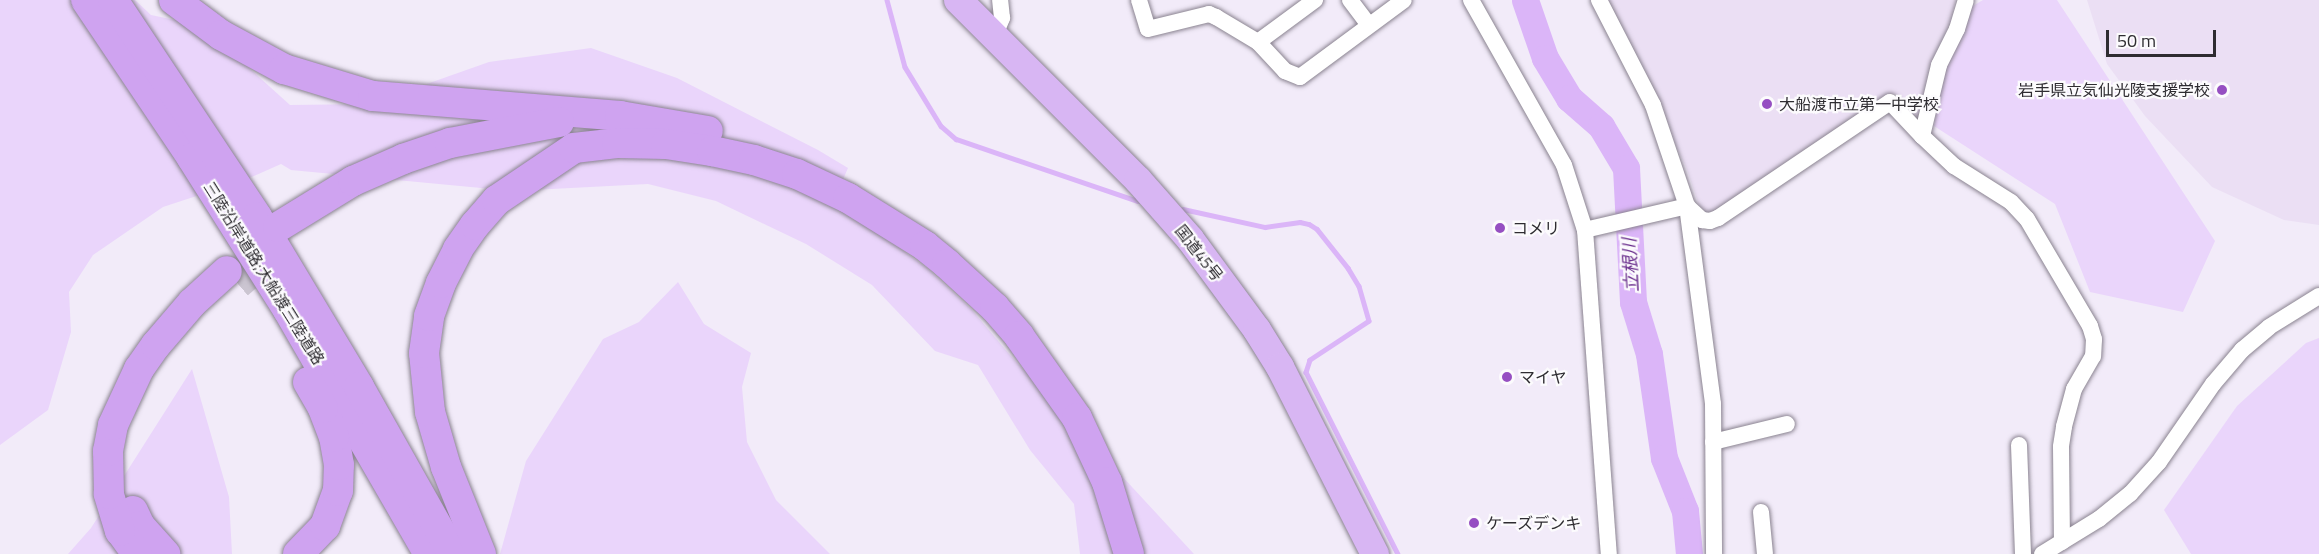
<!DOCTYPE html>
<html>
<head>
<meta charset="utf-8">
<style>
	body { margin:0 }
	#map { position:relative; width:2319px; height:554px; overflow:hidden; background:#f2ebf9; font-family:"Titillium Web","Noto Sans JP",sans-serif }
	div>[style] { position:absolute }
	.built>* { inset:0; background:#ebdff4 }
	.green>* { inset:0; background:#ead5fb }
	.stream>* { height:4.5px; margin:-2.25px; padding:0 2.25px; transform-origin:2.25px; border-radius:2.25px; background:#dbb5f8 }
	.river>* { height:27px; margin:-13.5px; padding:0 13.5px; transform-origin:13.5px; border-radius:13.5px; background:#dbb5f8 }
	.motorway-tunnel>* { height:30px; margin-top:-15px; transform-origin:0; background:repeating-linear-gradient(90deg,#cbc5d1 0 30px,transparent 0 45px) }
	.roads { filter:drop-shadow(0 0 2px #8a8390) drop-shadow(0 0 2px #8a8390) }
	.minor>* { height:16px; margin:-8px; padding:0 8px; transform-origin:8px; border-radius:8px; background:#fff }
	.trunk>* { height:28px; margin:-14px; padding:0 14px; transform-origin:14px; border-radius:14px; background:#d8b6f3 }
	.motorway>* { height:30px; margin:-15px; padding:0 15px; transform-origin:15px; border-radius:15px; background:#cfa3f0 }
	.dots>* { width:16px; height:16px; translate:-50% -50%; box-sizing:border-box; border:3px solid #fcfbfd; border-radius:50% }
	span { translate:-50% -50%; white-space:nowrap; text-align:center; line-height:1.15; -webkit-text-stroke:4.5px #fcfbfd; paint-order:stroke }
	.poi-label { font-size:16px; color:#2e2c31 }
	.right { translate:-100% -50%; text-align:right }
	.left { translate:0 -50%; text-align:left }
	.street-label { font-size:16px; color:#2e2c31 }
	.water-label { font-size:18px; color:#6a2e8d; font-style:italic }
	.scale { position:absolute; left:2106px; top:30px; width:110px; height:27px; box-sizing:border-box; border:3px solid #2e2c31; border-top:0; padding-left:8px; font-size:18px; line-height:21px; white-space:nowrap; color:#2e2c31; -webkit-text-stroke:4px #fcfbfd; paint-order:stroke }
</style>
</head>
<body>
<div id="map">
	<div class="built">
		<i style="clip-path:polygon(1607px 0,1955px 0,1935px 122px,1913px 115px,1894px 93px,1718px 212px,1702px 214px,1686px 167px)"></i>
		<i style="clip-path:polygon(2087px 0,2319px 0,2319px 225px,2284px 220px,2212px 187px,2145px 116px,2107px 64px)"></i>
	</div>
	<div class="green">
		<i style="clip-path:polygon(0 0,135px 0,151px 15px,209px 27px,240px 60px,290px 105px,370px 104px,489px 62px,591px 48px,677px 78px,818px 150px,848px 168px,832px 205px,886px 238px,928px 269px,971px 309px,1010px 355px,1194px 554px,1080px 554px,1074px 504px,1030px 450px,978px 365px,935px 351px,872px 285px,806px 244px,716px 201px,648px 184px,513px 191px,291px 170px,281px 164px,245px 180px,163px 207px,93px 255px,69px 292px,71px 332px,48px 410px,0 445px)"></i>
		<i style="clip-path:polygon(1983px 0,2057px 0,2215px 241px,2183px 312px,2090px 292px,2055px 204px,1934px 126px,1951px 19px)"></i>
		<i style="clip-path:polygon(678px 282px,704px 324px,751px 353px,742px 387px,747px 442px,776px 500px,830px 554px,500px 554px,526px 461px,603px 339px,639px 322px)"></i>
		<i style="clip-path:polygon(2319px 338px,2319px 554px,2191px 554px,2164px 510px,2237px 406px,2306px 343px)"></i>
		<i style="clip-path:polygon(192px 369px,229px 497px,232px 554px,68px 554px,91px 528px)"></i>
	</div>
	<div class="stream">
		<i style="left:887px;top:0;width:69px;rotate:75deg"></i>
		<i style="left:905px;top:67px;width:69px;rotate:58.6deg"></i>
		<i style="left:941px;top:126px;width:20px;rotate:41deg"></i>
		<i style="left:956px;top:139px;width:192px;rotate:18.8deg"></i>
		<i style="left:1183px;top:209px;width:84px;rotate:12.4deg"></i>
		<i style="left:1265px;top:227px;width:35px;rotate:-8deg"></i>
		<i style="left:1300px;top:222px;width:9px;rotate:13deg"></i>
		<i style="left:1309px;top:224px;width:9px;rotate:32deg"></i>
		<i style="left:1317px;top:229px;width:50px;rotate:51.5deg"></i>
		<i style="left:1348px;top:268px;width:21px;rotate:59deg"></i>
		<i style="left:1359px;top:286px;width:36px;rotate:74deg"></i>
		<i style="left:1369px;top:321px;width:71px;rotate:146.5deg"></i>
		<i style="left:1310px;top:360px;width:13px;rotate:108deg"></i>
		<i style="left:1306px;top:372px;width:204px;rotate:63.2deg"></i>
	</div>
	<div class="river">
		<i style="left:1525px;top:0;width:61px;rotate:71deg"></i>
		<i style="left:1545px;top:58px;width:47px;rotate:59deg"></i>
		<i style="left:1569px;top:98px;width:43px;rotate:41.2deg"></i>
		<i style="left:1601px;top:126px;width:49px;rotate:59.2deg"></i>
		<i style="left:1626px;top:168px;width:134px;rotate:87deg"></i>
		<i style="left:1633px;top:302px;width:54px;rotate:72.9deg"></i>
		<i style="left:1649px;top:354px;width:105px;rotate:81.8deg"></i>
		<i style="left:1664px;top:458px;width:57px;rotate:68.4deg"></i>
		<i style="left:1685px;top:511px;width:43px;rotate:84.7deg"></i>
	</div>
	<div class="motorway-tunnel">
		<i style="left:238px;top:284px;width:54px;rotate:-40.5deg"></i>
	</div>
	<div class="roads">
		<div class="minor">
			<i style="left:1139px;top:0;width:30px;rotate:73deg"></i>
			<i style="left:1148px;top:29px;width:63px;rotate:-13.8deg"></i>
			<i style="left:1209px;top:14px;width:8px;rotate:23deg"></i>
			<i style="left:1216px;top:17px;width:49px;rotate:30.8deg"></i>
			<i style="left:1258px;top:42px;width:40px;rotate:47deg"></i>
			<i style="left:1285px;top:71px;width:16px;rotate:22deg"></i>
			<i style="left:1300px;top:77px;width:129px;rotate:-36.5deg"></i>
			<i style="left:1350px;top:0;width:31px;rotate:53deg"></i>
			<i style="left:1471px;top:0;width:189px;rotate:60.6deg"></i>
			<i style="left:1564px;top:165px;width:68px;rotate:72.1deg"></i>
			<i style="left:1585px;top:230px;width:325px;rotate:85.8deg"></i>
			<i style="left:1599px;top:0;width:118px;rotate:62.8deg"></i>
			<i style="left:1653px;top:105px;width:107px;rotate:71.4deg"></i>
			<i style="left:1687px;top:206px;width:200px;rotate:82.5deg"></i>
			<i style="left:1713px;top:404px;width:150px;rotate:89.6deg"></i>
			<i style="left:994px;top:37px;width:21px;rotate:-67deg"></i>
			<i style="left:1002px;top:18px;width:18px;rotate:-96deg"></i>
			<i style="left:1258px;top:42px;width:71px;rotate:-36.4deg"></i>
			<i style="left:1922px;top:136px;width:44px;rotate:43.2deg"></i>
			<i style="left:1954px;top:166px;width:67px;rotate:32.3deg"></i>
			<i style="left:2011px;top:202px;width:23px;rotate:47deg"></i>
			<i style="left:2027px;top:219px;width:124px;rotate:59.5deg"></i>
			<i style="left:2090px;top:326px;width:14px;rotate:73deg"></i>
			<i style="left:2094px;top:339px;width:17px;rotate:93deg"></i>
			<i style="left:2093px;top:356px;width:38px;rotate:120deg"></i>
			<i style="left:2074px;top:389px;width:39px;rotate:105deg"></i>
			<i style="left:2064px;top:427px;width:20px;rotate:99deg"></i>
			<i style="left:2061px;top:447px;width:95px;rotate:89.4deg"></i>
			<i style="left:1687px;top:206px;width:21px;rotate:43deg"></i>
			<i style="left:1702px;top:220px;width:8px;rotate:7deg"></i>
			<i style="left:1710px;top:221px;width:9px;rotate:-21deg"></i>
			<i style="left:1718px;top:218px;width:207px;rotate:-34deg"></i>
			<i style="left:1890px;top:102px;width:47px;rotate:46.7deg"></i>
			<i style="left:1922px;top:136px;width:73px;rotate:-76.5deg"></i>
			<i style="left:1939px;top:65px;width:40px;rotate:-63.4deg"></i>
			<i style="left:1957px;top:29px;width:30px;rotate:-73deg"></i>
			<i style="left:1585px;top:230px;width:105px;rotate:-13.2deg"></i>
			<i style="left:1713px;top:442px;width:76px;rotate:-13.7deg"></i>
			<i style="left:2019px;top:445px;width:109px;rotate:87.9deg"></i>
			<i style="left:1761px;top:512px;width:42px;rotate:84.6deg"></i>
			<i style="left:2042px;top:554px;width:67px;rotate:-31.6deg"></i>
			<i style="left:2099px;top:519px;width:40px;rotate:-39deg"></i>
			<i style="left:2130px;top:494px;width:43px;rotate:-47.8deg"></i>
			<i style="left:2159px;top:462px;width:95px;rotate:-55.3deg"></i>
			<i style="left:2213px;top:384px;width:45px;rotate:-49.5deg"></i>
			<i style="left:2242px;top:350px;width:35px;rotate:-40deg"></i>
			<i style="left:2269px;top:327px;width:59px;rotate:-31.8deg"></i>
		</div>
		<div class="trunk">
			<i style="left:958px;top:0;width:255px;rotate:45deg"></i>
			<i style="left:1138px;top:180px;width:79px;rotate:48.6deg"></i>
			<i style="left:1190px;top:239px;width:113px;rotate:53.6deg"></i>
			<i style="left:1257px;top:330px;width:44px;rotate:58.1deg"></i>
			<i style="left:1280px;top:367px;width:210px;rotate:63.1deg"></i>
		</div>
		<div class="motorway">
			<i style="left:86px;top:0;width:190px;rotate:56.1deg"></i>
			<i style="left:192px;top:158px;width:180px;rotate:57.7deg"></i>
			<i style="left:288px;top:310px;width:282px;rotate:60deg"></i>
			<i style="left:113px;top:0;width:260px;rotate:56.4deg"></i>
			<i style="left:257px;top:217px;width:198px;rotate:59deg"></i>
			<i style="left:359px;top:387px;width:192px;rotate:60.6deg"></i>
			<i style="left:174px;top:0;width:59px;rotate:36.7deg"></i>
			<i style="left:221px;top:35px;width:72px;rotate:28.4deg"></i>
			<i style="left:284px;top:69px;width:93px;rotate:16.9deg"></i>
			<i style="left:373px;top:96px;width:248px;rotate:4.6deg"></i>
			<i style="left:620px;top:116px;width:89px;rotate:9.7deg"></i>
			<i style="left:278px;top:227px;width:88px;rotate:-31.5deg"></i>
			<i style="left:353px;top:181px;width:55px;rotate:-23.7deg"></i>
			<i style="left:403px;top:159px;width:50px;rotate:-18.8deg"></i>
			<i style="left:450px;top:143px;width:111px;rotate:-10.9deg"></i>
			<i style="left:133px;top:511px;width:17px;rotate:65deg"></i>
			<i style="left:140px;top:526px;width:38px;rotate:48deg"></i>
			<i style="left:137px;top:554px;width:29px;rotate:-126deg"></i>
			<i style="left:120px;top:531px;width:39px;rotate:-107deg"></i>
			<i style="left:109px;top:494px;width:43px;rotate:-91.3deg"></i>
			<i style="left:108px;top:451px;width:26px;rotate:-79deg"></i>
			<i style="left:113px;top:425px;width:62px;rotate:-65.1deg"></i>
			<i style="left:139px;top:369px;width:29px;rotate:-55deg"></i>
			<i style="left:156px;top:345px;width:55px;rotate:-49.4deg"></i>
			<i style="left:192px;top:303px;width:47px;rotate:-42.4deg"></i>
			<i style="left:298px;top:554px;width:39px;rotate:-46deg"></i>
			<i style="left:325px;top:526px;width:37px;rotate:-70deg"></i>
			<i style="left:338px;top:491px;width:26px;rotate:-88deg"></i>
			<i style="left:339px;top:465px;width:28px;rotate:-100deg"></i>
			<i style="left:334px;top:437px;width:31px;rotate:-111deg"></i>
			<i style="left:323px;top:408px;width:30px;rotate:-120deg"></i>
			<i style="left:481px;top:554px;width:94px;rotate:-111.9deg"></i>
			<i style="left:446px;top:467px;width:57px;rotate:-106.2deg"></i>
			<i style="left:430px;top:412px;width:59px;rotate:-95.8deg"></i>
			<i style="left:424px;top:353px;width:37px;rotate:-82deg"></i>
			<i style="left:429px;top:316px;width:35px;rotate:-70deg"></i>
			<i style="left:441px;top:283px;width:38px;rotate:-63deg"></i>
			<i style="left:458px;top:249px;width:29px;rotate:-55deg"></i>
			<i style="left:475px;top:225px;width:33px;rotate:-49deg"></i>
			<i style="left:497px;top:200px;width:93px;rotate:-34deg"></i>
			<i style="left:574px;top:148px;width:43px;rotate:-6.6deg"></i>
			<i style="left:617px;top:143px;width:49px;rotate:1.2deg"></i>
			<i style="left:666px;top:144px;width:47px;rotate:8.7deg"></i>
			<i style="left:712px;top:151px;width:43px;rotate:12.1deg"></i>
			<i style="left:754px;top:160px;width:45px;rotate:18deg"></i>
			<i style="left:797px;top:174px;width:56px;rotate:25.2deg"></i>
			<i style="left:848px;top:198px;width:91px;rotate:31.9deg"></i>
			<i style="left:925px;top:246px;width:28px;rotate:39deg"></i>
			<i style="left:947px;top:264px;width:65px;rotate:42.5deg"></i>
			<i style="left:995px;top:308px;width:37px;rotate:49deg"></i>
			<i style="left:1019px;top:336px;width:100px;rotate:54.7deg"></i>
			<i style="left:1077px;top:418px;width:71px;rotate:64.9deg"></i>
			<i style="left:1107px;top:482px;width:75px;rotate:73deg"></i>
		</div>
	</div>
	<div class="dots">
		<i style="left:2222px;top:90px;background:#964fc2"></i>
		<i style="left:1767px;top:104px;background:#964fc2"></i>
		<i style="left:1500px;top:228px;background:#964fc2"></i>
		<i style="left:1507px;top:377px;background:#964fc2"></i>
		<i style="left:1474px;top:523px;background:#964fc2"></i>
	</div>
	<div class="poi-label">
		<span class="right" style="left:2210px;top:90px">岩手県立気仙光陵支援学校</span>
		<span class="left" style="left:1779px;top:104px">大船渡市立第一中学校</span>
		<span class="left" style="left:1512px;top:228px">コメリ</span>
		<span class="left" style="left:1519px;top:377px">マイヤ</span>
		<span class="left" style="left:1486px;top:523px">ケーズデンキ</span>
	</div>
	<div class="street-label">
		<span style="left:1199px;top:253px;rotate:52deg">国道45号</span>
		<span style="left:264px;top:273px;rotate:58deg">三陸沿岸道路;大船渡三陸道路</span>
	</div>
	<div class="water-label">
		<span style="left:1631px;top:265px;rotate:-93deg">立根川</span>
	</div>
	<div class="scale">50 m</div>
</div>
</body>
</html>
